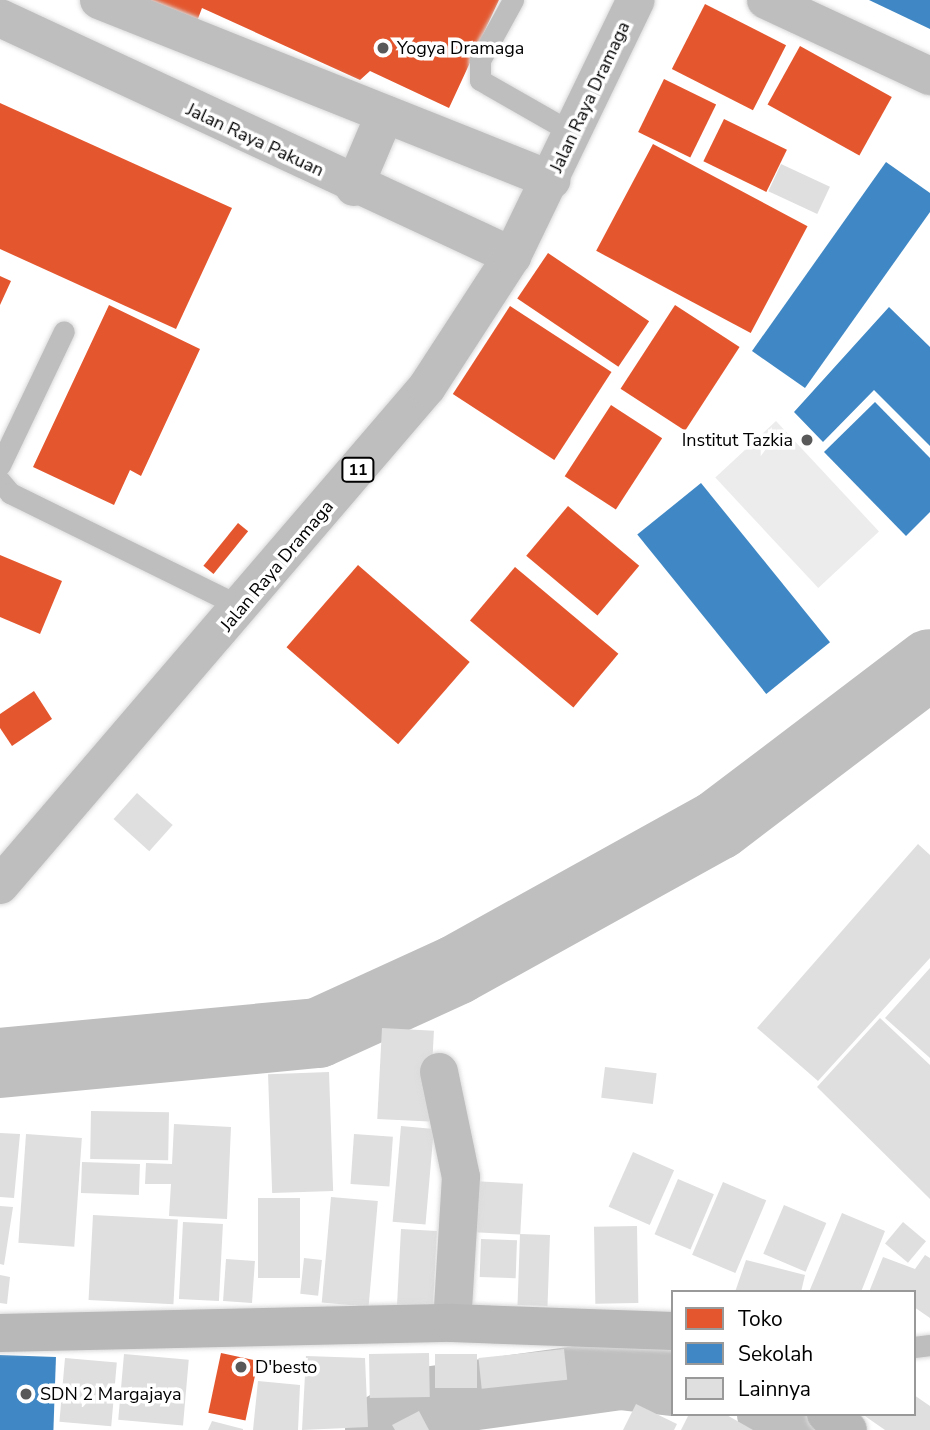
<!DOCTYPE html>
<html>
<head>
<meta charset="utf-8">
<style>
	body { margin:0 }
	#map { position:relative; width:930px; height:1430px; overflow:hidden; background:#fff; font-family:"Nunito Sans",sans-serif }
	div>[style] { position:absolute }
	.green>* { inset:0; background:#ececec; transform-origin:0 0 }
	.shops>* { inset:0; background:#e4572e; transform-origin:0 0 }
	.schools>* { inset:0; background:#3f88c5; transform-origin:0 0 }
	.river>* { height:70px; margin:-35px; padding:0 35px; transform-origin:35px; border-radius:35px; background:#bfbfbf }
	.building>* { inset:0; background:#dfdfdf; transform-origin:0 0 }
	.roads { filter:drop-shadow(0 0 2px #dbdbdb) drop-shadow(0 0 2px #dbdbdb) }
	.lane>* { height:21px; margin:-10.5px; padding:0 10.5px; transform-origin:10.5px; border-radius:10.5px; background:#bebebe }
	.street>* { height:38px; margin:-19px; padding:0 19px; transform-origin:19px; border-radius:19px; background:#bebebe }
	.secondary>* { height:38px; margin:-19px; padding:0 19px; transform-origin:19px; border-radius:19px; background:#b8b8b8 }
	.highway>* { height:38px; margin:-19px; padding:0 19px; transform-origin:19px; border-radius:19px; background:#bebebe }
	.dots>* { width:19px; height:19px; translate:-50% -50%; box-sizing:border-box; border:4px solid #fff; border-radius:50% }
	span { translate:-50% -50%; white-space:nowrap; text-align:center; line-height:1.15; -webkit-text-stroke:7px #fff; paint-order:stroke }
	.shield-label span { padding:2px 5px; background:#fff; border:2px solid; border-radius:5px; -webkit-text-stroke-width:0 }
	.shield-label { font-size:16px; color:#000; font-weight:700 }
	.poi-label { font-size:18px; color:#000 }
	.left { translate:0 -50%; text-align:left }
	.right { translate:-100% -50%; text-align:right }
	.street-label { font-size:18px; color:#000 }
	.legend { position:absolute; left:671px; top:1290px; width:245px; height:126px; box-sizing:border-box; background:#fff; border:2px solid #999; margin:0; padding:9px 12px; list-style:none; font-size:21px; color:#000 }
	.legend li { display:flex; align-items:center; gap:14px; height:35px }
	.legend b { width:35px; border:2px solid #999 }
</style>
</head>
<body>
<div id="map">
	<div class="green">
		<i style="left:776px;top:421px;width:151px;height:83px;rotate:47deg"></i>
	</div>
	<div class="shops">
		<i style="clip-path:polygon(146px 0,499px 0,449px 108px,370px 71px,360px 80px,202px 8px,196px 24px)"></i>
		<i style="left:705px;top:4px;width:91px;height:73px;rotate:27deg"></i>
		<i style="left:800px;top:46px;width:105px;height:67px;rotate:29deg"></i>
		<i style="left:664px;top:79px;width:58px;height:59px;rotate:26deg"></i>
		<i style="clip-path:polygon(0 103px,232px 208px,176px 329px,0 249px)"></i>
		<i style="left:724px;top:119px;width:70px;height:47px;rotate:26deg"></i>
		<i style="left:653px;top:144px;width:175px;height:121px;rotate:28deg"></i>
		<i style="left:548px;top:253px;width:122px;height:55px;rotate:34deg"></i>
		<i style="clip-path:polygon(0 276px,11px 281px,0 305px)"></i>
		<i style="clip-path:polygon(109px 305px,200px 349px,141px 476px,130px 470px,114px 505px,33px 467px)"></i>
		<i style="left:675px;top:305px;width:77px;height:100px;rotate:33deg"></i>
		<i style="left:510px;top:306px;width:121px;height:105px;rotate:33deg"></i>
		<i style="left:611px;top:405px;width:61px;height:85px;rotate:33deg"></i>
		<i style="left:568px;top:506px;width:93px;height:65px;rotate:40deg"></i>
		<i style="left:238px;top:523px;width:13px;height:55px;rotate:39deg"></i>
		<i style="clip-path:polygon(0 555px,62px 581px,40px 634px,0 617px)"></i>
		<i style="left:358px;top:565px;width:148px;height:109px;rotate:41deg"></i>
		<i style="left:515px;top:567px;width:135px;height:70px;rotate:40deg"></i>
		<i style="clip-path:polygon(34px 691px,52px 719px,12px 746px,0 728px,0 714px)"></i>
		<i style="left:221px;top:1353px;width:38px;height:61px;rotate:12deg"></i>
	</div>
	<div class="schools">
		<i style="clip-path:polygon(869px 0,930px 0,930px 29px)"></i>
		<i style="clip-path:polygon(886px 162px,930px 193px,930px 212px,805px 388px,752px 351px)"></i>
		<i style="clip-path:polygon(889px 307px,930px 347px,930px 446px,874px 390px,823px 442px,794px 412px)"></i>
		<i style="clip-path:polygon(875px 402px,930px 458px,930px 512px,906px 536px,824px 452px)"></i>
		<i style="left:701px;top:483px;width:205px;height:82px;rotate:51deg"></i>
		<i style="left:0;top:1355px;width:56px;height:75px;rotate:2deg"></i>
	</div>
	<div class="river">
		<i style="left:0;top:1063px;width:319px;rotate:-5.4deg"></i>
		<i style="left:318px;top:1033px;width:152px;rotate:-24.5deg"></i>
		<i style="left:456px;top:970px;width:299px;rotate:-29deg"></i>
		<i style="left:718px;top:825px;width:266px;rotate:-37.2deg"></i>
		<i style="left:772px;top:1414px;width:26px;rotate:37deg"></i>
		<i style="left:380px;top:1430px;width:54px;rotate:-31.3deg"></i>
		<i style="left:426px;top:1402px;width:197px;rotate:-7.9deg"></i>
		<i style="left:621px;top:1375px;width:52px;rotate:6.6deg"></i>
	</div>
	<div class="building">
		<i style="left:781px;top:164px;width:54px;height:30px;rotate:25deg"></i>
		<i style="left:137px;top:793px;width:48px;height:35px;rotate:42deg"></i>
		<i style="clip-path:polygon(918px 844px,930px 855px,930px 958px,818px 1081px,757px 1028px)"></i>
		<i style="clip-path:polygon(930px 968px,930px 1058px,885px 1018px)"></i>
		<i style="clip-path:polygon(880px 1018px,930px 1065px,930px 1199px,817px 1087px)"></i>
		<i style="left:382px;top:1028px;width:52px;height:91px;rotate:3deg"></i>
		<i style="left:605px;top:1067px;width:52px;height:31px;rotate:7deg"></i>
		<i style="left:329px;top:1072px;width:119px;height:61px;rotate:88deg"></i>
		<i style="left:91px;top:1111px;width:78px;height:48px;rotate:1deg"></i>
		<i style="clip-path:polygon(174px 1124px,231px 1127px,227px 1219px,169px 1216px,171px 1184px,145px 1184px,146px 1163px,172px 1164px)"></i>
		<i style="left:401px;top:1126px;width:33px;height:96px;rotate:5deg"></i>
		<i style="clip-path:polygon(0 1133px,20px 1134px,14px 1198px,0 1197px)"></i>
		<i style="left:26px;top:1134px;width:56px;height:109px;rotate:4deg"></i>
		<i style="left:354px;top:1134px;width:39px;height:50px;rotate:4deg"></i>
		<i style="left:633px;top:1152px;width:45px;height:60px;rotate:24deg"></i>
		<i style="left:82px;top:1162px;width:58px;height:31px;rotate:2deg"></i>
		<i style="left:678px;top:1179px;width:39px;height:60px;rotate:23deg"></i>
		<i style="left:472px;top:1181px;width:51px;height:51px;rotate:3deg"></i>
		<i style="left:723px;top:1182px;width:47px;height:79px;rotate:23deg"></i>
		<i style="left:331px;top:1197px;width:47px;height:106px;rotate:5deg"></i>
		<i style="left:258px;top:1198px;width:42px;height:80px"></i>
		<i style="left:784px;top:1205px;width:46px;height:53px;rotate:23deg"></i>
		<i style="clip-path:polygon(0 1206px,13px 1207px,4px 1265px,0 1264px)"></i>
		<i style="clip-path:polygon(842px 1213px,885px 1231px,861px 1292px,809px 1292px)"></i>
		<i style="left:93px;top:1215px;width:85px;height:85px;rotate:3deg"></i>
		<i style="left:183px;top:1222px;width:40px;height:77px;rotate:3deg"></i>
		<i style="left:903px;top:1222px;width:30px;height:28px;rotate:40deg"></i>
		<i style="left:637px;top:1226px;width:77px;height:43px;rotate:89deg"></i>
		<i style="left:401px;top:1229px;width:36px;height:81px;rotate:3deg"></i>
		<i style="left:520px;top:1234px;width:30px;height:71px;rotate:2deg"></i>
		<i style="left:481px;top:1239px;width:36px;height:38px;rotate:2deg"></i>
		<i style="clip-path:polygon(925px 1255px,930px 1258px,930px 1318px,914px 1307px,914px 1292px,869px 1292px,883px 1257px,915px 1269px)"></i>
		<i style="left:304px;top:1258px;width:18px;height:36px;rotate:6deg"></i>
		<i style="left:226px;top:1259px;width:29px;height:42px;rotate:4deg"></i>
		<i style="clip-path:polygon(746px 1260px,805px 1275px,801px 1292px,735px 1292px)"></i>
		<i style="clip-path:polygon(0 1275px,10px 1277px,7px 1304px,0 1303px)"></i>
		<i style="left:564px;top:1349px;width:31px;height:86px;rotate:84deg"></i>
		<i style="left:429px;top:1353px;width:44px;height:60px;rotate:89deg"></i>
		<i style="left:124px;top:1354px;width:65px;height:66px;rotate:5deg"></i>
		<i style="left:477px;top:1354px;width:34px;height:42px;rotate:90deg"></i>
		<i style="clip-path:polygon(306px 1356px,365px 1358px,368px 1427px,302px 1430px)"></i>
		<i style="left:65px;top:1358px;width:52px;height:64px;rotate:5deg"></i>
		<i style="clip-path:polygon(258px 1381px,300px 1385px,298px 1430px,253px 1430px)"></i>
		<i style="clip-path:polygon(914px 1395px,930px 1406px,930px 1430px,885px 1430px,862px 1414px,914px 1414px)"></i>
		<i style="clip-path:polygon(636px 1404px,677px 1424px,674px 1430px,623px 1430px)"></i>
		<i style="clip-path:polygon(419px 1411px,429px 1430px,395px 1430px,392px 1425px)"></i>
		<i style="clip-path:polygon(689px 1414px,725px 1414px,753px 1430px,681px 1430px)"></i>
		<i style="clip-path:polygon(212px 1421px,243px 1429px,243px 1430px,208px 1430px)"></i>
	</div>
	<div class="roads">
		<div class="lane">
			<i style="left:513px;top:0;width:68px;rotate:118.8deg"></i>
			<i style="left:480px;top:60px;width:20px;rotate:90deg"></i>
			<i style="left:480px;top:80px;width:107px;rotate:29.7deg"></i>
			<i style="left:0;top:465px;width:148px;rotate:-64.5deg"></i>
			<i style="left:0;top:481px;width:16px;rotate:50deg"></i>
			<i style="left:10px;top:493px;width:258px;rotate:26.2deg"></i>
			<i style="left:914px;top:1347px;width:16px;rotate:-7deg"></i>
		</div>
		<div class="street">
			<i style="left:99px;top:0;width:487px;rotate:21.7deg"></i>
			<i style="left:766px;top:0;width:181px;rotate:24.9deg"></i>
			<i style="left:0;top:18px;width:565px;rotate:24.93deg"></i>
			<i style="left:354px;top:187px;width:79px;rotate:-67deg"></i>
			<i style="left:439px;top:1072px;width:107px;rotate:78.2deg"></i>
			<i style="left:461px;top:1177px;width:146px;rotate:93.5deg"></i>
		</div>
		<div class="secondary">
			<i style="left:0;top:1333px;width:452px;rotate:-1.3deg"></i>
			<i style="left:452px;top:1323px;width:221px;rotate:2.1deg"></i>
			<i style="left:826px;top:1414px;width:27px;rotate:36deg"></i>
		</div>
		<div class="highway">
			<i style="left:0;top:885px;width:656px;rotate:-49.39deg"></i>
			<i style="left:427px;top:387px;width:156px;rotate:-57deg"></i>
			<i style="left:512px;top:256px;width:284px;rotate:-64.2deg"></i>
		</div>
	</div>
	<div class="dots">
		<i style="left:383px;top:48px;background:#595959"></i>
		<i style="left:807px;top:440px;background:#595959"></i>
		<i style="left:241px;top:1367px;background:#595959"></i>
		<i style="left:26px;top:1394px;background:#595959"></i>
	</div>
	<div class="shield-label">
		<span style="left:358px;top:470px">11</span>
	</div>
	<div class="poi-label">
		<span class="left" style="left:397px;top:48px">Yogya Dramaga</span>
		<span class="right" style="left:793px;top:440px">Institut Tazkia</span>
		<span class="left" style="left:255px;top:1367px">D'besto</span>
		<span class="left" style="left:40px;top:1394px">SDN 2 Margajaya</span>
	</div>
	<div class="street-label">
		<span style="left:590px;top:97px;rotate:-65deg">Jalan Raya Dramaga</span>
		<span style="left:255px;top:140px;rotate:25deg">Jalan Raya Pakuan</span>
		<span style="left:277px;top:566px;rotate:-50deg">Jalan Raya Dramaga</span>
	</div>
	<ul class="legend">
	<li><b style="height:19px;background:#e4572e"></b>Toko</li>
	<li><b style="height:19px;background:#3f88c5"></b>Sekolah</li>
	<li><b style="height:19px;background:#dfdfdf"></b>Lainnya</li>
	</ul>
</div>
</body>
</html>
